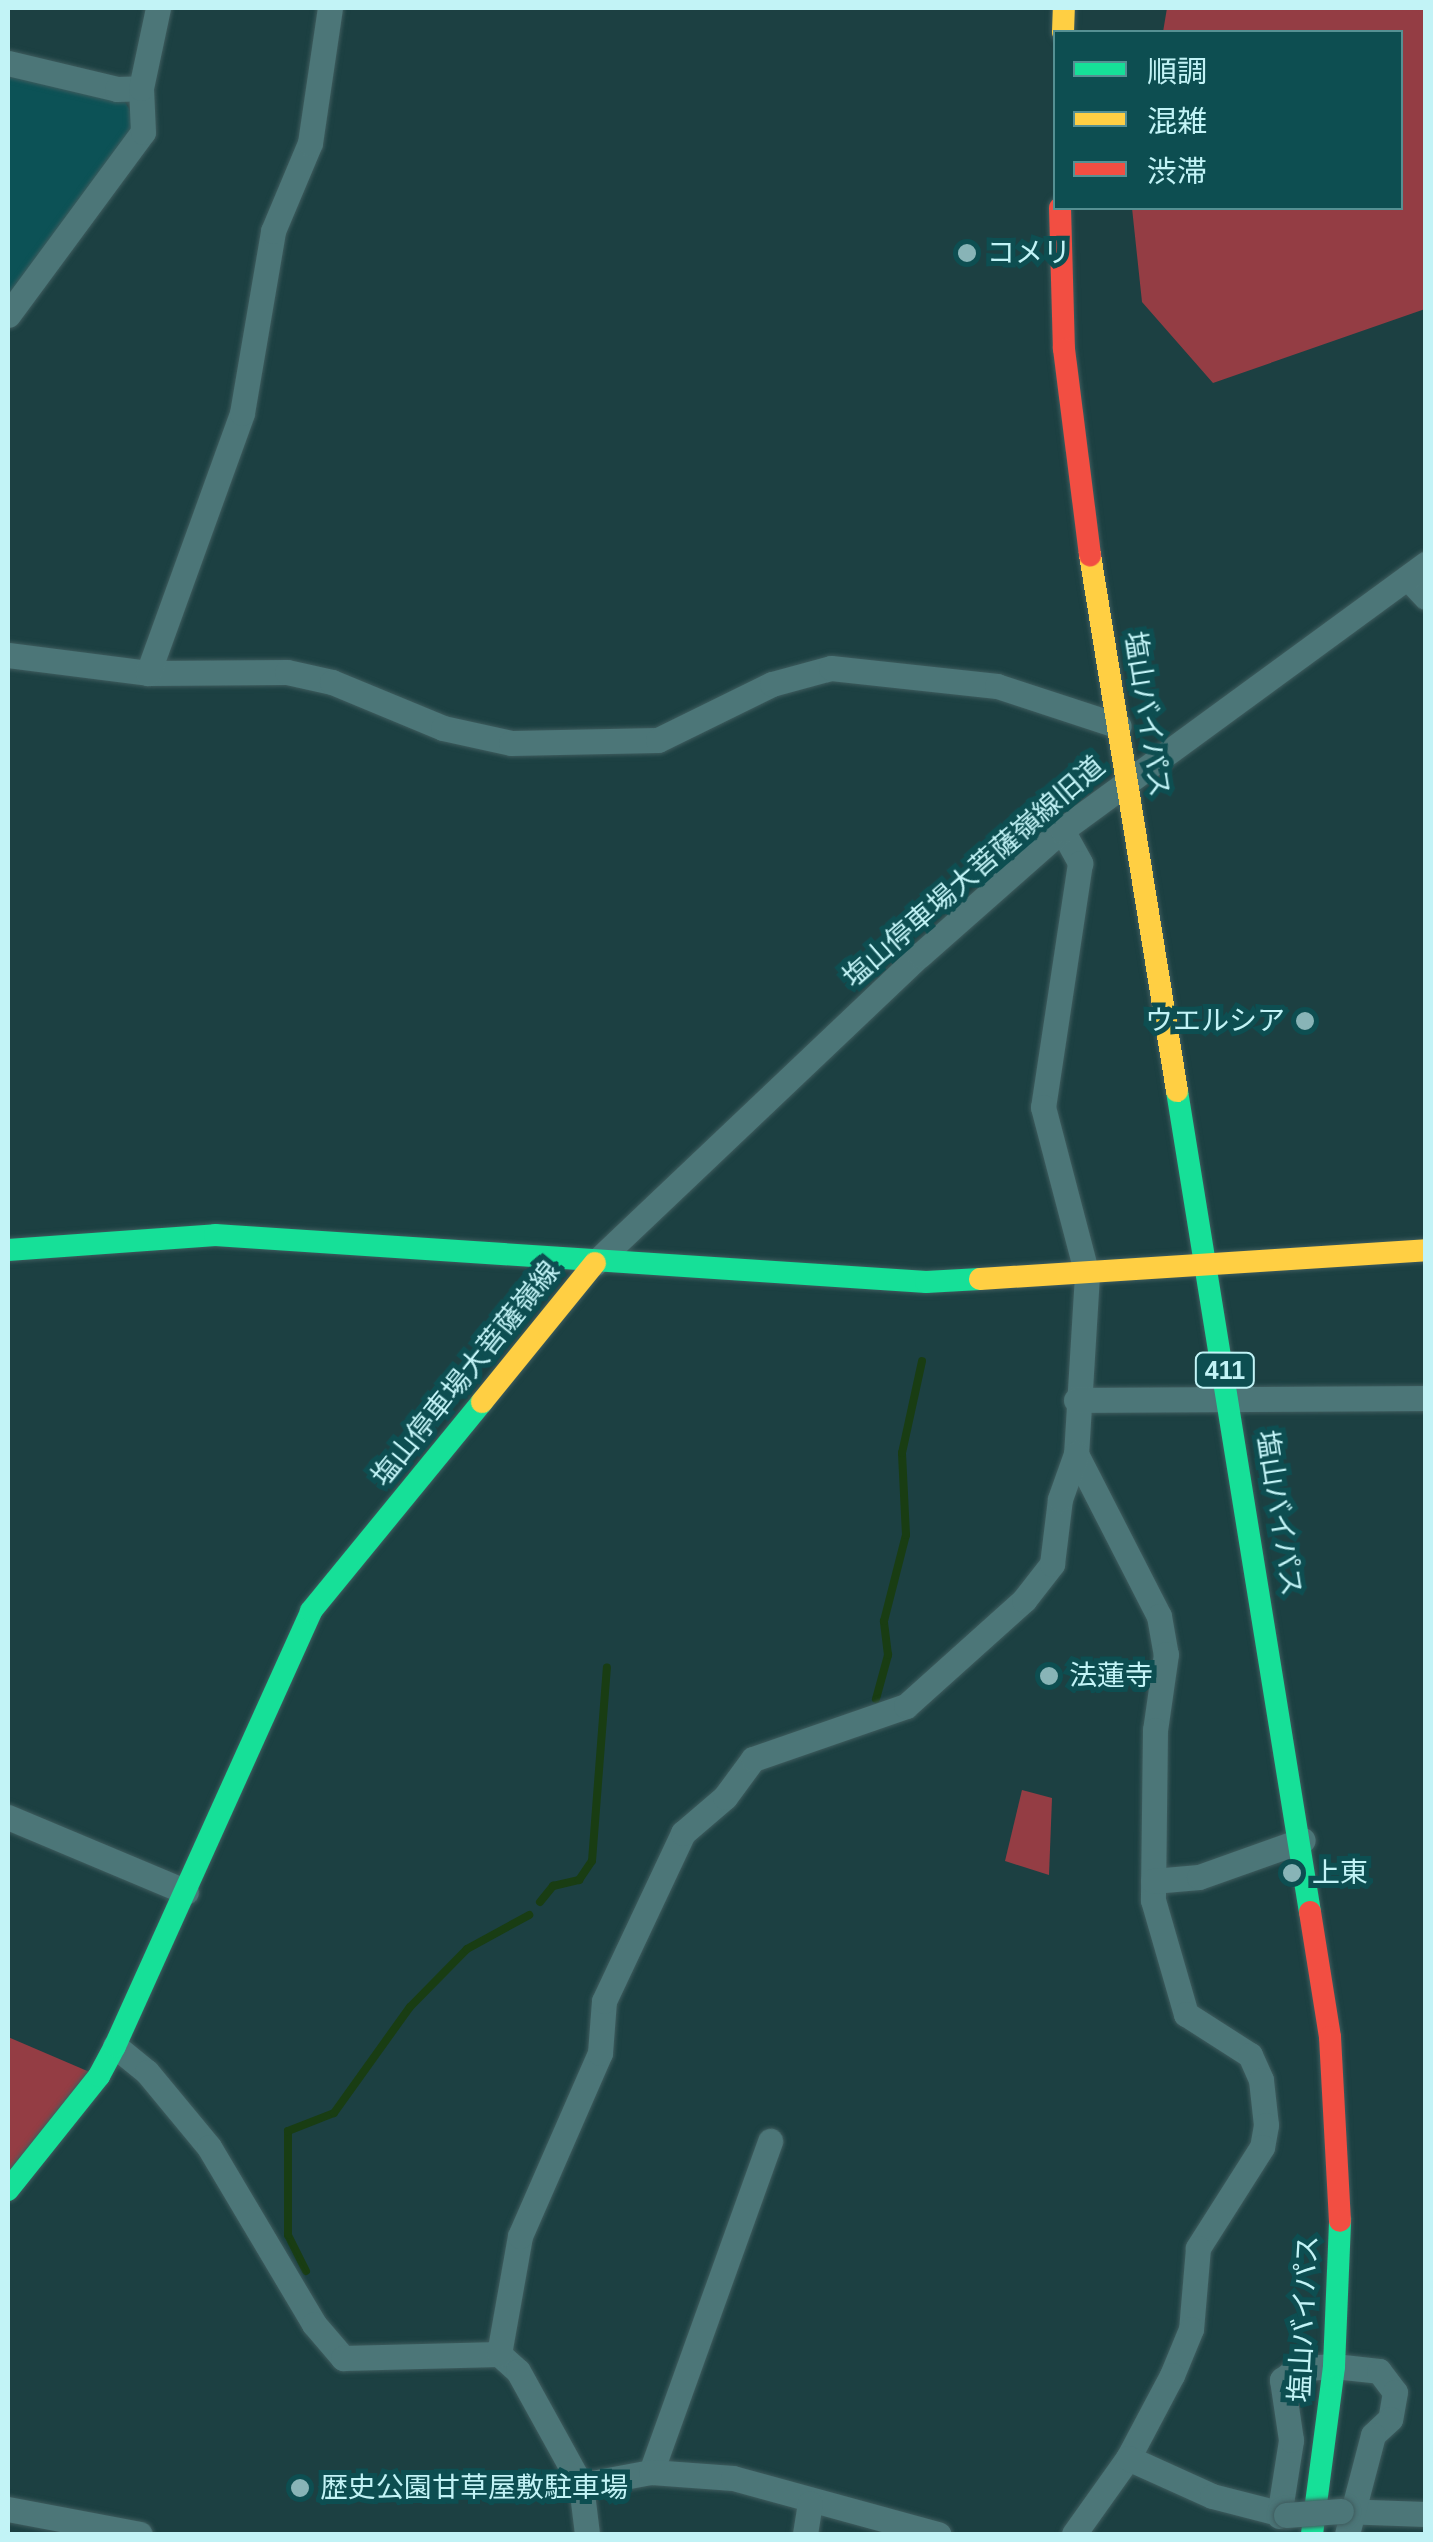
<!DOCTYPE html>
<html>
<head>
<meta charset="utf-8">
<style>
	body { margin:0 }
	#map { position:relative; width:1433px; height:2542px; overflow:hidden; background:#1c4042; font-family:Helvetica,"Noto Sans JP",sans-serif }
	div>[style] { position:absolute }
	.built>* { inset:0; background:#0c5256 }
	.green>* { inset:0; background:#943d44 }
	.stream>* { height:8px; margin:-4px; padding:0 4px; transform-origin:4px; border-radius:4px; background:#193d13 }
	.roads { filter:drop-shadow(0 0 2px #3f5c5e) drop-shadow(0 0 2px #3f5c5e) }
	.street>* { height:25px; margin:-12.5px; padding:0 12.5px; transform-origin:12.5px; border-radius:12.5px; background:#4c7678 }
	.fast>* { height:22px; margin:-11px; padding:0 11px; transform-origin:11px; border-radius:11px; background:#16e098 }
	.slow>* { height:22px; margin:-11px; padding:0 11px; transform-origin:11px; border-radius:11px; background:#ffcf43 }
	.jam>* { height:22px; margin:-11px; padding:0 11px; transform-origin:11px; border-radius:11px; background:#f24e42 }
	.bridges { filter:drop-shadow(0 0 2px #3f5c5e) drop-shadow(0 0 2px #3f5c5e) }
	.street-bridge>* { height:25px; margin:-12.5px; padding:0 12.5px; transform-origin:12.5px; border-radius:12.5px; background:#4c7678 }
	.dots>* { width:28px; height:28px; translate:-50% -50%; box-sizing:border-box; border:5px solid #0d4e51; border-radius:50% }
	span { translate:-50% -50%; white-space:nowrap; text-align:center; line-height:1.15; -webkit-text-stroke:10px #0d4e51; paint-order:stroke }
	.shield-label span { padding:2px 8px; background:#0d4e51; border:2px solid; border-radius:8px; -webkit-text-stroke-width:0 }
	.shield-label { font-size:25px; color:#c2f3f6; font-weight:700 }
	.poi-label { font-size:28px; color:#c2f3f6 }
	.left { translate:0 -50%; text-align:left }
	.right { translate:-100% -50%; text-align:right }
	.street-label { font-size:28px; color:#c2f3f6 }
	.frame { position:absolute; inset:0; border:10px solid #c2f3f6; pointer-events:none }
	.legend { position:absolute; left:1053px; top:30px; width:350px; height:180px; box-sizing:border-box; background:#0d4e51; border:2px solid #559093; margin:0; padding:12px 18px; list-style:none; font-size:30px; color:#c2f3f6 }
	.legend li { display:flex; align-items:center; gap:20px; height:50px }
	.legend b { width:50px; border:2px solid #559093 }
</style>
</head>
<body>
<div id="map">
	<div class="built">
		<i style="clip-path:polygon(8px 63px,117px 89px,143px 132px,8px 315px)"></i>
	</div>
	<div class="green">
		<i style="clip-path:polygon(1167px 8px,1425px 8px,1425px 309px,1213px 383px,1142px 302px,1132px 208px,1400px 208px,1400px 32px,1163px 32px)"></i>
		<i style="clip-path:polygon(1022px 1790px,1052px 1798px,1049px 1875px,1005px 1861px)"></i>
		<i style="clip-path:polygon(8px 2037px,99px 2076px,8px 2190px)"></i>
	</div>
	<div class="stream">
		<i style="left:876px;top:1699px;width:46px;rotate:-74.7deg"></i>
		<i style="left:888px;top:1655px;width:34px;rotate:-97deg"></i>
		<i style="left:884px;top:1621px;width:89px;rotate:-75.7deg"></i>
		<i style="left:906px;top:1535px;width:82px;rotate:-92.8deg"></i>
		<i style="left:902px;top:1453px;width:94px;rotate:-77.7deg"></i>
		<i style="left:540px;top:1902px;width:21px;rotate:-51deg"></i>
		<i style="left:553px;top:1886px;width:27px;rotate:-13deg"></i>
		<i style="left:579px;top:1880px;width:23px;rotate:-56deg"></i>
		<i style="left:592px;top:1861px;width:194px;rotate:-85.6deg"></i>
		<i style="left:306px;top:2271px;width:40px;rotate:-116.6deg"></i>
		<i style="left:288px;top:2235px;width:104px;rotate:-90deg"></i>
		<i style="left:288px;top:2131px;width:49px;rotate:-21.4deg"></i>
		<i style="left:334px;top:2113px;width:130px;rotate:-54.4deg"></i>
		<i style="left:410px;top:2007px;width:81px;rotate:-45.5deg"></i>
		<i style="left:467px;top:1949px;width:71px;rotate:-28.7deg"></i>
	</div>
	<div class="roads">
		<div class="street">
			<i style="left:8px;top:63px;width:112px;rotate:13.4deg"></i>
			<i style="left:117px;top:89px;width:24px;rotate:-2deg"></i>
			<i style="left:8px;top:315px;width:227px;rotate:-53.6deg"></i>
			<i style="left:143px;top:132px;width:44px;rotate:-92.6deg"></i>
			<i style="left:141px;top:88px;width:82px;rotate:-78deg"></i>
			<i style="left:1408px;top:578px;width:26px;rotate:47deg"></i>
			<i style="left:8px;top:655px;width:141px;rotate:7.3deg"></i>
			<i style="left:148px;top:673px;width:139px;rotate:-0.4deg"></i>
			<i style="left:287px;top:672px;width:46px;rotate:12.5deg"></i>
			<i style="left:332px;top:682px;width:120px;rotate:22.5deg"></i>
			<i style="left:443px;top:728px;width:70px;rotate:12.4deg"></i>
			<i style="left:511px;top:743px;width:147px;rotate:-1.2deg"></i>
			<i style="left:658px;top:740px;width:127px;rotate:-26.2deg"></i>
			<i style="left:772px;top:684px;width:61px;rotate:-15.2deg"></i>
			<i style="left:831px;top:668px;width:167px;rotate:6.2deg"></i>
			<i style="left:997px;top:686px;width:128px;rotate:18.2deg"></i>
			<i style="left:148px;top:673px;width:276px;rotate:-70.1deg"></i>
			<i style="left:242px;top:413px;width:185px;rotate:-80.3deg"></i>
			<i style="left:273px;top:231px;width:95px;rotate:-67.2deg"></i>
			<i style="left:310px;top:143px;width:136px;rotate:-81.6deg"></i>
			<i style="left:1062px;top:830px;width:38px;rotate:61deg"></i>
			<i style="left:1080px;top:863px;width:247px;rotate:98.6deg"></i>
			<i style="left:1043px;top:1107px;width:174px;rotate:75.3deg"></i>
			<i style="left:1087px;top:1275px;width:179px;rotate:93.5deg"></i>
			<i style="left:1076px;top:1454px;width:182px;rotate:62.9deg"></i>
			<i style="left:1159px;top:1616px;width:39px;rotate:80deg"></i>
			<i style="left:1166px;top:1654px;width:77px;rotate:98.2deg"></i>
			<i style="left:1155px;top:1730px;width:170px;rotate:90.7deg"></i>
			<i style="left:1153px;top:1900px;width:119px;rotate:73.9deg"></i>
			<i style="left:1186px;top:2014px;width:76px;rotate:32.6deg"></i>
			<i style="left:1250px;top:2055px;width:27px;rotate:66deg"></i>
			<i style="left:1261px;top:2080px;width:45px;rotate:83.7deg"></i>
			<i style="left:1266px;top:2125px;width:22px;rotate:100deg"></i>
			<i style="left:1262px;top:2147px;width:120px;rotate:122.4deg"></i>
			<i style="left:1198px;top:2248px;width:81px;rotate:94.9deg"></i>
			<i style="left:1191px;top:2329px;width:50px;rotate:112.4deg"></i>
			<i style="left:1172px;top:2375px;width:94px;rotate:117.9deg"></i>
			<i style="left:1128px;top:2458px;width:93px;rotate:125.4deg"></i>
			<i style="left:595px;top:1263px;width:448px;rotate:-43.5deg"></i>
			<i style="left:920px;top:955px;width:189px;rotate:-41.4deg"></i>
			<i style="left:1062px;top:830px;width:451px;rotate:-36.2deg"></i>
			<i style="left:1076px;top:1400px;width:350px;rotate:-0.3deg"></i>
			<i style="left:8px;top:1817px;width:193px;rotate:22.8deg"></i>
			<i style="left:1153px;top:1881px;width:46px;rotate:-5deg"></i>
			<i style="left:1199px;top:1877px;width:110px;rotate:-19.6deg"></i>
			<i style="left:115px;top:2046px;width:41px;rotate:39.1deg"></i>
			<i style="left:147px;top:2072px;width:97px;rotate:50.4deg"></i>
			<i style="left:209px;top:2147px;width:206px;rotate:59.3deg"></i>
			<i style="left:314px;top:2324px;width:45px;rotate:49.5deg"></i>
			<i style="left:343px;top:2358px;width:156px;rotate:-1.5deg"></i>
			<i style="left:499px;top:2354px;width:25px;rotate:42deg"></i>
			<i style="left:518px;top:2371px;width:130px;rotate:61.1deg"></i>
			<i style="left:581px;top:2485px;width:49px;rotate:83deg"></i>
			<i style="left:499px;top:2354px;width:120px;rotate:-79.9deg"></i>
			<i style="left:520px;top:2236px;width:200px;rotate:-66.4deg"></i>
			<i style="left:600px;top:2053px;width:52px;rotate:-85.6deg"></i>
			<i style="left:604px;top:2001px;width:186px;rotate:-64.8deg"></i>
			<i style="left:683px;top:1833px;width:55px;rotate:-40.6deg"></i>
			<i style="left:725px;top:1797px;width:47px;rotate:-53.6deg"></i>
			<i style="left:753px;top:1759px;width:162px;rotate:-19.1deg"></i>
			<i style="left:906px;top:1706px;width:159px;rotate:-41.9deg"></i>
			<i style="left:1024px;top:1600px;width:46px;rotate:-52.1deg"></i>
			<i style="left:1052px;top:1564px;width:65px;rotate:-83deg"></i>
			<i style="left:1060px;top:1499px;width:48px;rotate:-70.4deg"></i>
			<i style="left:1128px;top:2458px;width:92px;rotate:24.3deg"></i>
			<i style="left:1212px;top:2496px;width:76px;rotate:14.4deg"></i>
			<i style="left:651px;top:2472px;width:352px;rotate:-70.2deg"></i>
			<i style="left:581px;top:2485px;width:71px;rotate:-10.5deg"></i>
			<i style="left:651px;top:2472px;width:82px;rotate:4.2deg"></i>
			<i style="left:733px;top:2478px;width:213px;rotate:15.3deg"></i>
			<i style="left:8px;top:2509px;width:134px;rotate:10.7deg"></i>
			<i style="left:1341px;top:2511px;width:85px;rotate:2deg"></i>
			<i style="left:1279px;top:2516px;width:77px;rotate:-81deg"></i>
			<i style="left:1291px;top:2440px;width:61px;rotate:-98.5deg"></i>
			<i style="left:1282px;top:2380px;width:18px;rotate:-38deg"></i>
			<i style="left:1296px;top:2369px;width:38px;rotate:-5deg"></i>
			<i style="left:1334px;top:2366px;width:45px;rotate:6.3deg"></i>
			<i style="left:1379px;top:2371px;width:26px;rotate:53deg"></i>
			<i style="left:1395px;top:2392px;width:27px;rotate:100deg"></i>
			<i style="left:1390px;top:2419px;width:23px;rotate:137deg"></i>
			<i style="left:1373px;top:2435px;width:102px;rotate:104.7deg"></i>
			<i style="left:805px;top:2534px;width:31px;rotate:-81deg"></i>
		</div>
		<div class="fast">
			<i style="left:1177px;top:1091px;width:832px;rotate:80.8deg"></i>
			<i style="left:8px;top:1250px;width:208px;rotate:-4.1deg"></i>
			<i style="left:215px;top:1235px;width:713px;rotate:3.78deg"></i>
			<i style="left:926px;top:1282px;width:54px;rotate:-3.2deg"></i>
			<i style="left:8px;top:2190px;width:146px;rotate:-51.4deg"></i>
			<i style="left:99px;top:2076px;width:34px;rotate:-62deg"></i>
			<i style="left:115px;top:2046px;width:477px;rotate:-65.7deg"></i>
			<i style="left:311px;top:1611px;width:270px;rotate:-50.7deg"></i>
			<i style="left:1312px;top:2534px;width:169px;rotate:-82.5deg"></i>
			<i style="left:1334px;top:2366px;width:145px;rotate:-87.6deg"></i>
		</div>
		<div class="slow">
			<i style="left:1063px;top:32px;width:24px;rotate:-88deg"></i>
			<i style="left:1090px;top:555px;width:543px;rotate:80.78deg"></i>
			<i style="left:980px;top:1279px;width:447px;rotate:-3.7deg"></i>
			<i style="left:482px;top:1402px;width:179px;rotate:-50.9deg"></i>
		</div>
		<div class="jam">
			<i style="left:1060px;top:208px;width:141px;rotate:88.4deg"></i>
			<i style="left:1064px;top:349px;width:208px;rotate:82.8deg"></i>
			<i style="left:1310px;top:1912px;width:127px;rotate:80.9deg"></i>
			<i style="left:1330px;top:2037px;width:184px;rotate:86.9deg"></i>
		</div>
	</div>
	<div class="bridges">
		<div class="street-bridge">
			<i style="left:1286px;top:2515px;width:55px;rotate:-4.2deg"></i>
		</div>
	</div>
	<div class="dots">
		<i style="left:967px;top:253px;background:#88b4b7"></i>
		<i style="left:1305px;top:1021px;background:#88b4b7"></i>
		<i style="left:1049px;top:1676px;background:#88b4b7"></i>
		<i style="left:1292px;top:1873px;background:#88b4b7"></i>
		<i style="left:300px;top:2488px;background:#88b4b7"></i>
	</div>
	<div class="shield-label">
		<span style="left:1225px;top:1370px">411</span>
	</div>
	<div class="poi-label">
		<span class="left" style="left:987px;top:253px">コメリ</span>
		<span class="right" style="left:1285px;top:1021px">ウエルシア</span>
		<span class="left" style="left:1069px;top:1676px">法蓮寺</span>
		<span class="left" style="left:1312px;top:1873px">上東</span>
		<span class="left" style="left:320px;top:2488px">歴史公園甘草屋敷駐車場</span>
	</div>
	<div class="street-label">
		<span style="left:1147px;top:714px;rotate:81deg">塩山バイパス</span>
		<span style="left:974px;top:872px;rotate:-41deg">塩山停車場大菩薩嶺線旧道</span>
		<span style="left:466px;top:1374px;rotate:-51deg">塩山停車場大菩薩嶺線</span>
		<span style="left:1279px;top:1513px;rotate:81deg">塩山バイパス</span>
		<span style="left:1304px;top:2319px;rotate:-87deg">塩山バイパス</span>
	</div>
	<div class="frame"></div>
	<ul class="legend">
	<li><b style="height:12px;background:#16e098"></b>順調</li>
	<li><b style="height:12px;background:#ffcf43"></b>混雑</li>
	<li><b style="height:12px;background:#f24e42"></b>渋滞</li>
	</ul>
</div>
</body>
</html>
